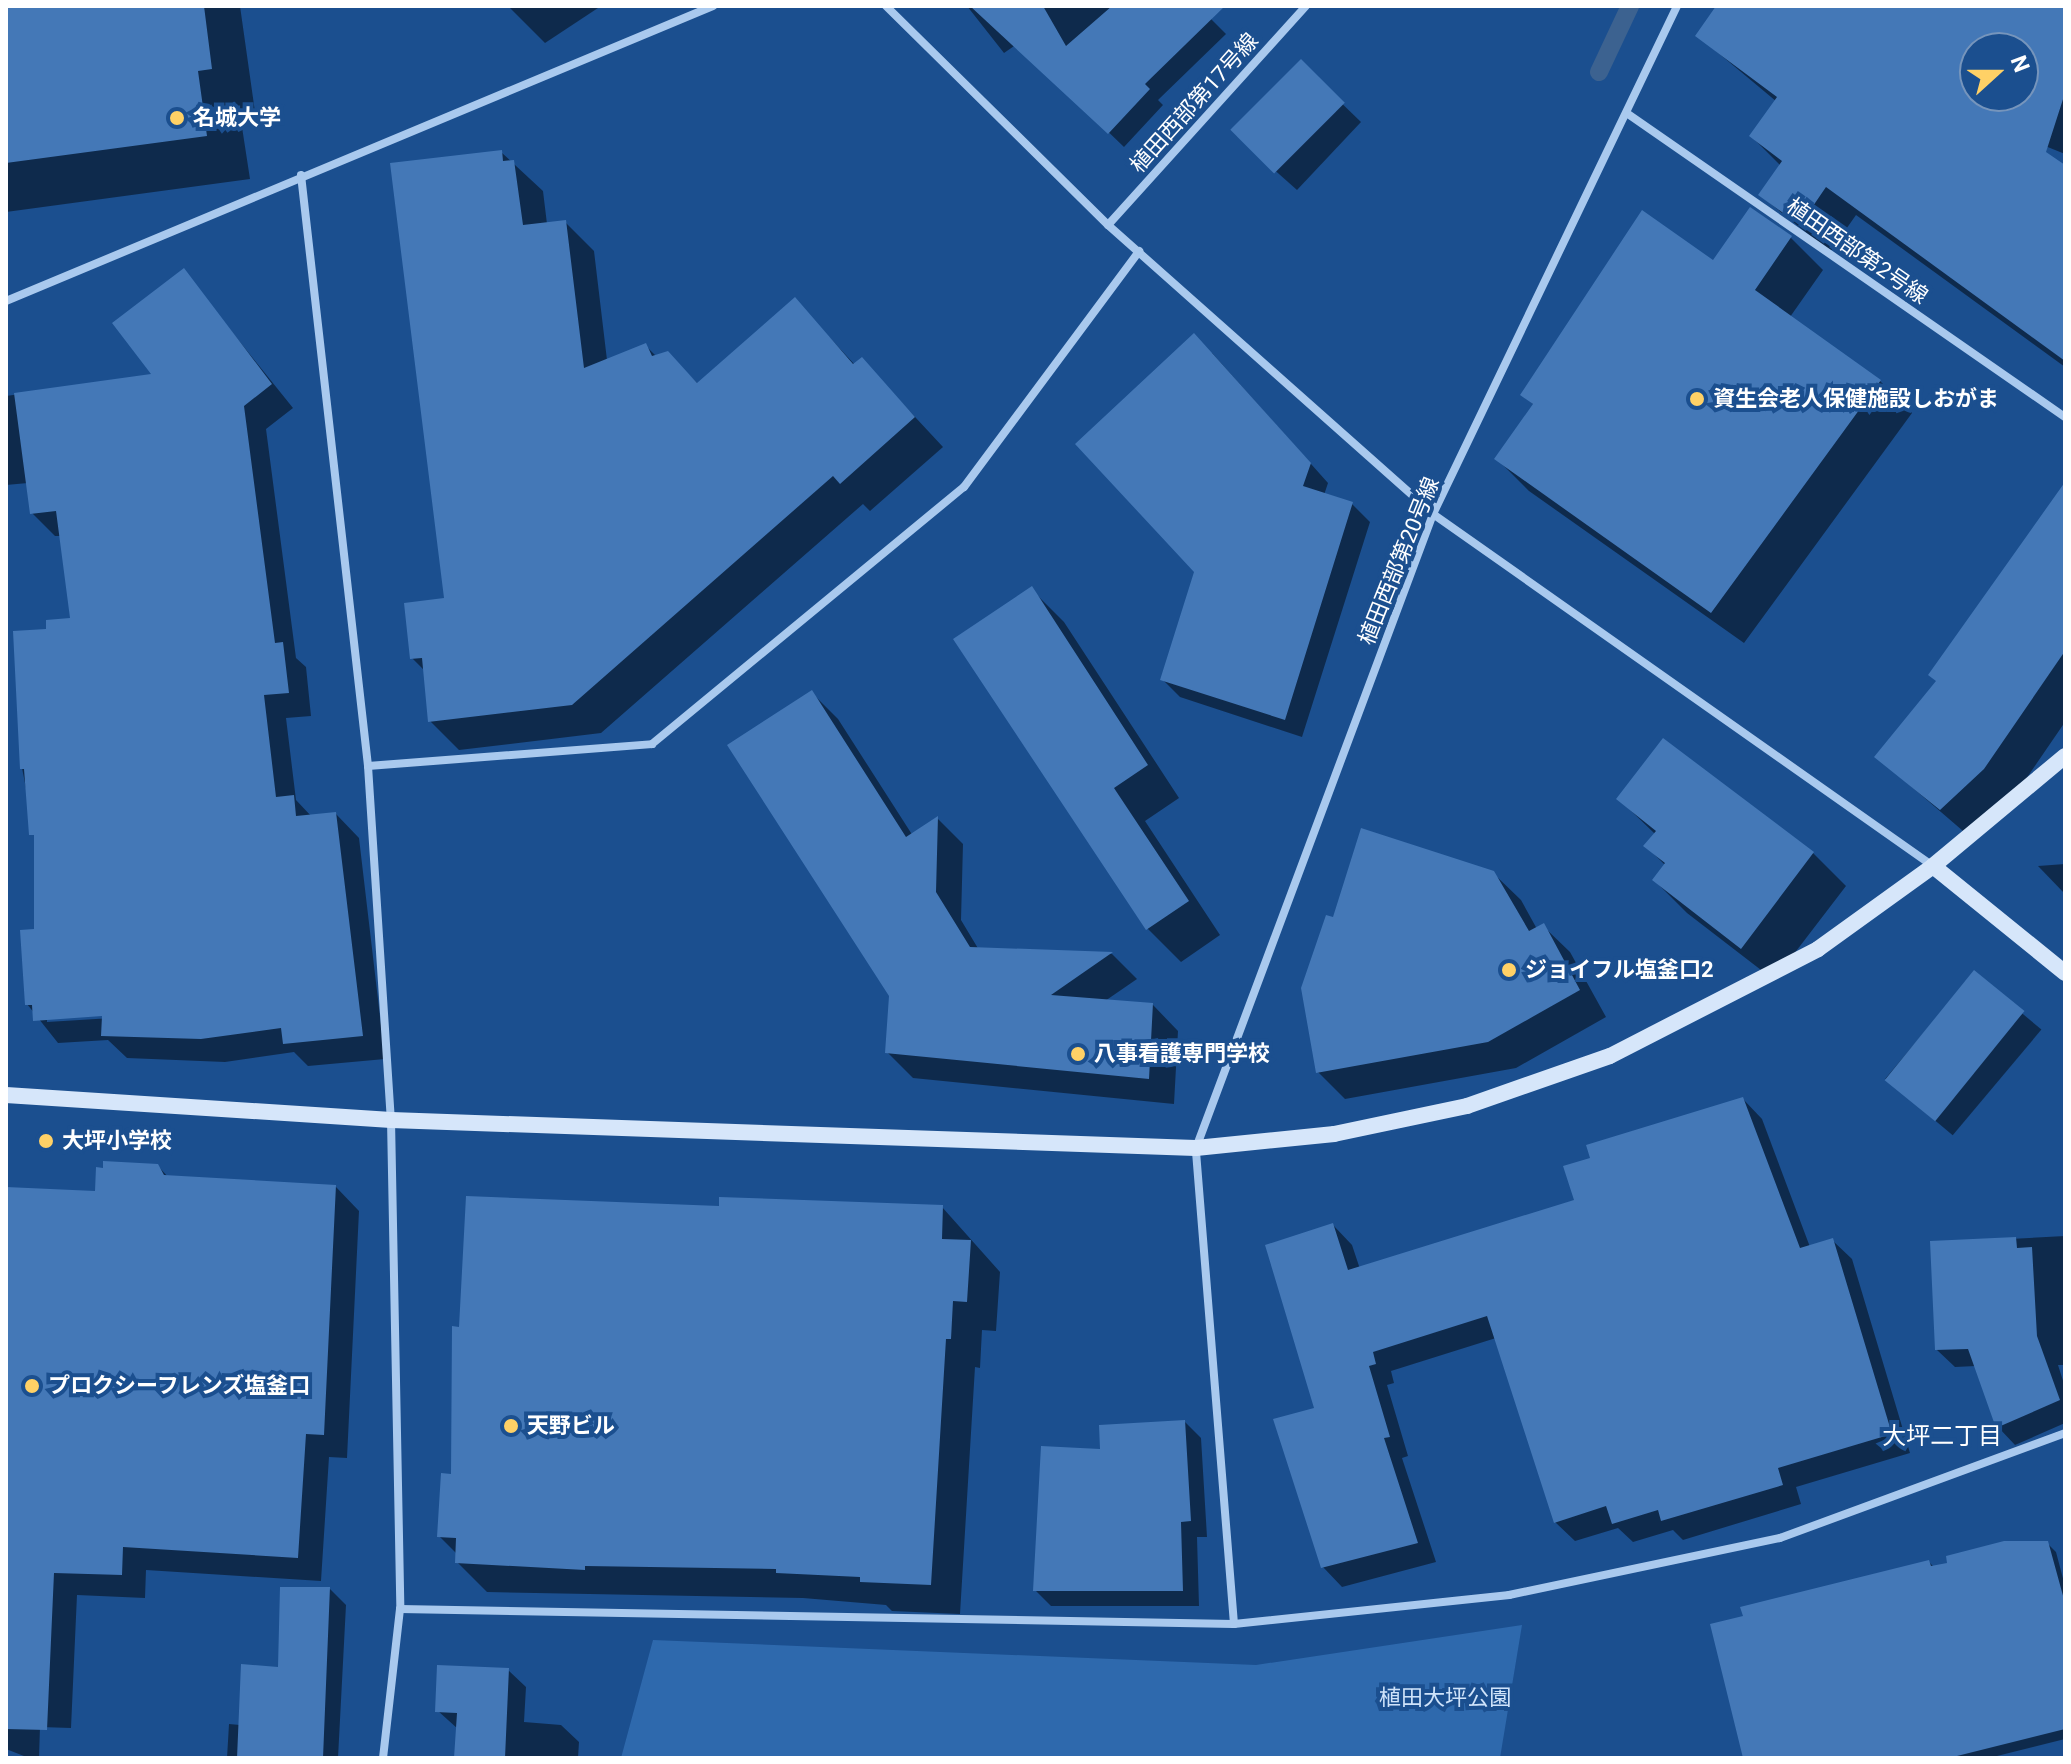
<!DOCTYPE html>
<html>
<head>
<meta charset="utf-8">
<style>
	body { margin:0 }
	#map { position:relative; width:2071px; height:1764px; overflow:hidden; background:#1b4f8f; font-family:Roboto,"Noto Sans JP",sans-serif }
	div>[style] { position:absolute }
	.green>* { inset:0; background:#2e69ad }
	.shadow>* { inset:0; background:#0007; transform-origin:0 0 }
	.stream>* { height:18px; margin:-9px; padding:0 9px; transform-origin:9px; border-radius:9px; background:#3c6290 }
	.building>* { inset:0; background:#4478b7; transform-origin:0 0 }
	.street>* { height:8px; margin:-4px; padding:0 4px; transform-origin:4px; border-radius:4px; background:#a9c9ee }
	.secondary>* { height:16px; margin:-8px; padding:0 8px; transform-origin:8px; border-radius:8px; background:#d6e6fa }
	.dots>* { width:22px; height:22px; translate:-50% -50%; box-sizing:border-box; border:4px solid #1b4f8f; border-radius:50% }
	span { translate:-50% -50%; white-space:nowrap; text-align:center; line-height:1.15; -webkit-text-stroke:8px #1b4f8f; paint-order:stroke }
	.street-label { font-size:22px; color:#fff }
	.poi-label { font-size:22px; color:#fff; font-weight:700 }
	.left { translate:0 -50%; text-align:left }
	.park-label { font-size:22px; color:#cfe3fa }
	.neighbourhood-label { font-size:24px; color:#fff }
	.frame { position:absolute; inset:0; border:8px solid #fff; pointer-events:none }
	.north { position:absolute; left:1959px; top:32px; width:80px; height:80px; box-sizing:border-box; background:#1b4f8f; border:2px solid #7695bc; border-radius:50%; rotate:69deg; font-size:22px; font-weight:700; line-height:32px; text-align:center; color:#fff }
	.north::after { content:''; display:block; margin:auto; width:28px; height:36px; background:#ffd166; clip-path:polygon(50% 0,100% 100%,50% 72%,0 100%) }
</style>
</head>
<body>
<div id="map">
	<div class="green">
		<i style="clip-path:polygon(1522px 1625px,1500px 1758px,621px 1758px,653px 1640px,1256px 1665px)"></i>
	</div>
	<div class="shadow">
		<i style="clip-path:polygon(6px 6px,240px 6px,255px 112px,240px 114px,250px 179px,6px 212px)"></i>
		<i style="clip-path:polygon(508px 6px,601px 6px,545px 43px)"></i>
		<i style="clip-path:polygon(967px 6px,1198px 6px,1226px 34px,1158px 100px,1163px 105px,1124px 147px,1017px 44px,1004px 53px)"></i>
		<i style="clip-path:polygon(evenodd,1719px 6px,2065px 6px,2065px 154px,2005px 130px,2065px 185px,2065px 367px,1856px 215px,1830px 252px,1760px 195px,1781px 166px,1751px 136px,1777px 102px,1698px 36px,1719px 6px,1975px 48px,2023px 48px,2023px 96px,1975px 96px,1975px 48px)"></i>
		<i style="clip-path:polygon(1300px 63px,1361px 122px,1297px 190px,1252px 150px)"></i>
		<i style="clip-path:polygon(501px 152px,543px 191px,547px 224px,565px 222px,594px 251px,607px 360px,645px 345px,657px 357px,667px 353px,699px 385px,795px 300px,855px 365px,862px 360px,943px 447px,870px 511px,863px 504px,601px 733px,459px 750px,430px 721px,426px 672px,412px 658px,446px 600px)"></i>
		<i style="clip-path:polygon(1750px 210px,1791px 238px,1823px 270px,1790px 317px,1880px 381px,1912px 413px,1744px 643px,1529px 491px,1497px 459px,1534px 405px,1523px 395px,1713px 263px)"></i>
		<i style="clip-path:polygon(evenodd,183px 271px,293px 408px,266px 429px,296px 658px,306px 667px,311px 716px,286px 718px,296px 800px,312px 817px,336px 814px,359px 838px,385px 1059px,308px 1066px,294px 1052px,225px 1062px,127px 1058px,108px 1040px,58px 1043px,27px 1004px,36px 931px,36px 839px,22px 768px,73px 620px,62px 536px,55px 536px,32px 513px,28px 483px,6px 485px,6px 396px,155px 375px,183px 271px,112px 1014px,112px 1018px,47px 1022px,47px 1018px,112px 1014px)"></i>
		<i style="clip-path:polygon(1212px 353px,1328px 483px,1324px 495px,1352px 504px,1370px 522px,1302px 737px,1180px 697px,1162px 679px,1197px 572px)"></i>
		<i style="clip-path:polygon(2065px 487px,2065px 722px,2013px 798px,1970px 837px,1877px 757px,1938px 682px)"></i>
		<i style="clip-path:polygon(1031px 589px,1064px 622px,1179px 798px,1145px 821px,1220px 935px,1181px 962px,1148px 929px)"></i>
		<i style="clip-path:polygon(812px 693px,838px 719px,913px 836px,938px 819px,963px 844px,961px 920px,979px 950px,1112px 954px,1137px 979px,1105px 1001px,1153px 1005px,1178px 1031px,1174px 1104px,913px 1078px,887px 1052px,891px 996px)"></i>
		<i style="clip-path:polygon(1619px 799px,1813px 853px,1846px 886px,1774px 980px,1687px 913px,1654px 880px,1666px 866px,1646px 846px,1655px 834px)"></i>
		<i style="clip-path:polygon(2065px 864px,2065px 894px,2038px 866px)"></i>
		<i style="clip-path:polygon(1493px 873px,1521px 900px,1537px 929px,1543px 926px,1570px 952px,1606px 1017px,1516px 1068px,1345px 1099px,1318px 1072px,1334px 920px)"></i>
		<i style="left:1974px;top:973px;width:88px;height:138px;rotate:40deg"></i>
		<i style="clip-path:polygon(1743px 1099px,1762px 1119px,1810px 1247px,1832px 1240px,1852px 1259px,1910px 1453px,1796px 1487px,1801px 1504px,1683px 1540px,1673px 1530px,1633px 1542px,1618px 1528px,1575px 1541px,1555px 1522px,1496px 1338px,1391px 1371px,1394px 1383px,1387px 1385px,1408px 1456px,1402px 1458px,1436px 1562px,1342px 1587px,1323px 1567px,1316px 1409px,1333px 1225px,1352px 1245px,1360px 1269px,1577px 1202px,1592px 1160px)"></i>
		<i style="clip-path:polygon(158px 1166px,169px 1178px,336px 1187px,359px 1211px,347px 1458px,329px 1457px,321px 1581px,146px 1570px,145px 1598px,77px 1595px,71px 1728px,40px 1727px,39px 1758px,29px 1758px,6px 1749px,6px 1189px,96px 1193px)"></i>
		<i style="clip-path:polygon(942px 1207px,1000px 1272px,996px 1331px,982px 1330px,980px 1368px,975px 1367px,960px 1614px,892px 1611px,886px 1605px,803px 1598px,487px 1592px,457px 1562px,457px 1554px,439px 1536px,453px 1476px,461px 1329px,721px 1208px)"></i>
		<i style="clip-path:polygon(2065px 1236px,2065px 1365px,2058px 1365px,2065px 1387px,2065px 1423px,2015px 1445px,1998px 1427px,1976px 1366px,1955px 1367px,1937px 1350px,1932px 1243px)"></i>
		<i style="clip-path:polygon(1185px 1422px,1201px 1438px,1207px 1537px,1197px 1537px,1199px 1606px,1051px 1606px,1035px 1590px,1102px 1451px)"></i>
		<i style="clip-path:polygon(2047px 1543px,2056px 1552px,2065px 1586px,2065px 1739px,1989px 1758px,1745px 1758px,1929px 1562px,1934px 1567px)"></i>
		<i style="clip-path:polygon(330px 1589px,346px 1605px,338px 1758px,227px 1758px,229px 1724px,240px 1725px)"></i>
		<i style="clip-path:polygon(508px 1670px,526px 1687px,524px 1722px,561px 1725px,579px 1742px,578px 1758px,456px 1758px,458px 1729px,438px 1711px)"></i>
	</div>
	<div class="stream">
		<i style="left:1599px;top:72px;width:73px;rotate:-64.8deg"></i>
	</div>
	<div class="building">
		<i style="clip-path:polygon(6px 6px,204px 6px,212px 69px,198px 71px,207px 136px,6px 163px)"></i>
		<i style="clip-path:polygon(970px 6px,1043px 6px,1066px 46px,1112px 6px,1225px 6px,1145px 84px,1150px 89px,1108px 134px)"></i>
		<i style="clip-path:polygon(evenodd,1716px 6px,2065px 6px,2065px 93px,2046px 152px,2065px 165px,2065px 361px,1826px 187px,1800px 225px,1758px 195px,1782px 161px,1749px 136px,1777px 97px,1695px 36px,1716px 6px,1975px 48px,2023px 48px,2023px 96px,1975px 96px,1975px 48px)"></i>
		<i style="left:1301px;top:59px;width:62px;height:100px;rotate:45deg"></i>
		<i style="clip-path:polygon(502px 150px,503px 161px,514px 160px,523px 225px,566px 220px,584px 368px,646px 343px,652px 356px,668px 351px,697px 383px,795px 297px,853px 364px,862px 357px,915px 417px,840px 484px,833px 476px,572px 705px,428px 722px,422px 658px,410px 659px,404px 603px,444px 598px,390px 163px)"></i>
		<i style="clip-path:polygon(1750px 207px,1792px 236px,1755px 290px,1881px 380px,1711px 613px,1494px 459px,1533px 404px,1520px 395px,1642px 210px,1713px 260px)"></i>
		<i style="clip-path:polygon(184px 268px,272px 384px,244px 406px,275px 643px,283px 642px,289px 693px,264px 695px,276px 797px,294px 795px,296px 816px,336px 812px,363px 1036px,283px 1044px,281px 1028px,201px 1039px,101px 1036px,102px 1016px,33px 1021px,32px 1005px,25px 1005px,20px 930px,34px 929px,34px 835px,29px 835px,24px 769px,20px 769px,13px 631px,46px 629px,46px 620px,70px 618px,56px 511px,30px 514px,14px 393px,151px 374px,112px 323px)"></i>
		<i style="clip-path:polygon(1194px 333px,1311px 463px,1303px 486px,1353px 502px,1285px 720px,1160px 680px,1194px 572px,1075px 444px)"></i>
		<i style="clip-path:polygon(2065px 482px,2065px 651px,1984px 769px,1940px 810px,1874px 757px,1936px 681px,1928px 675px)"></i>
		<i style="clip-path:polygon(1032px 586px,1148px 765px,1114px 788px,1189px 901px,1146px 930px,953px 639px)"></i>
		<i style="clip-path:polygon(812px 690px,906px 837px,938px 816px,936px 892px,970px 947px,1113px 952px,1051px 995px,1153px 1003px,1149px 1079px,885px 1053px,889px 996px,727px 745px)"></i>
		<i style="clip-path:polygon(1663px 738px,1814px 852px,1741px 949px,1652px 880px,1665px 863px,1643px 846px,1656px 831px,1616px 799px)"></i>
		<i style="clip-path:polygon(1361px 828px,1494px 871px,1529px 931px,1544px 923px,1580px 990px,1488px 1042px,1316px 1073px,1301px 988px,1326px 915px,1333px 917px)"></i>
		<i style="left:1974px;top:970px;width:65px;height:142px;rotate:39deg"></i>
		<i style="clip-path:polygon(1743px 1097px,1800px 1248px,1833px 1238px,1892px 1434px,1778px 1468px,1783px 1485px,1661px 1521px,1658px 1510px,1612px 1524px,1606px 1506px,1554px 1523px,1487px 1316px,1373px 1352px,1376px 1364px,1369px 1366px,1390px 1437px,1384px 1438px,1418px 1543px,1321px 1568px,1273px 1419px,1314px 1408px,1265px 1245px,1333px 1223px,1348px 1270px,1574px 1200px,1563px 1166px,1590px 1158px,1586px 1145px)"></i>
		<i style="clip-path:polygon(103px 1161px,158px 1164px,164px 1175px,336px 1185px,324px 1435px,306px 1434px,298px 1558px,123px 1547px,122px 1575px,54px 1573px,47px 1730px,6px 1729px,6px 1187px,95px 1191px,96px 1167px,103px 1168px)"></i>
		<i style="clip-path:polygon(466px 1196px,719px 1206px,719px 1197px,943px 1205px,942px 1239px,971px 1240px,967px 1302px,953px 1301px,951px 1339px,946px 1339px,931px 1585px,860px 1582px,860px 1577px,776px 1573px,776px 1569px,585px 1566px,585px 1570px,455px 1563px,456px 1538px,437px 1537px,441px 1473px,451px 1474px,452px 1326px,459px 1327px)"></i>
		<i style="clip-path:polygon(2016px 1237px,2017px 1248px,2032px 1247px,2037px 1336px,2060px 1400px,1996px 1428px,1968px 1349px,1935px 1350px,1930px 1241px)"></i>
		<i style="clip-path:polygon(1185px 1420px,1191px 1521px,1181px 1522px,1183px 1591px,1033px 1591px,1041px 1446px,1100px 1449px,1099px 1425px)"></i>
		<i style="clip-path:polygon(2004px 1541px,2048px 1541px,2065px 1603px,2065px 1729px,1949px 1758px,1743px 1758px,1710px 1624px,1743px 1616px,1740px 1607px,1929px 1560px,1931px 1566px,1947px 1563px,1946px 1556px)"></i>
		<i style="clip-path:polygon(280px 1587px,330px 1587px,323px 1758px,237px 1758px,241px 1664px,278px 1667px)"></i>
		<i style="clip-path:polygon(437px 1665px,509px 1668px,505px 1758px,454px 1758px,457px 1713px,435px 1712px)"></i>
	</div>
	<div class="street">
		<i style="left:886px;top:6px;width:312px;rotate:44.6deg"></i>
		<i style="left:1108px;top:225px;width:435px;rotate:41.6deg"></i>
		<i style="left:1433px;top:514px;width:611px;rotate:35.15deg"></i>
		<i style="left:1628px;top:114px;width:532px;rotate:34.74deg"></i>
		<i style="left:301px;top:175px;width:595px;rotate:83.53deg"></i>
		<i style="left:368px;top:766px;width:355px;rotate:86.3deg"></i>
		<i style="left:391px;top:1120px;width:489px;rotate:88.9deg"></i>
		<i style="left:400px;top:1609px;width:150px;rotate:96.5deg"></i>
		<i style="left:1108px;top:225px;width:295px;rotate:-47.9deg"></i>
		<i style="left:6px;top:301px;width:766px;rotate:-22.65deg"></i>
		<i style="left:368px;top:766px;width:285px;rotate:-4.4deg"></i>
		<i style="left:652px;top:744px;width:404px;rotate:-39.5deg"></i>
		<i style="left:964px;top:487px;width:294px;rotate:-53.4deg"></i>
		<i style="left:400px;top:1609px;width:834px;rotate:1.03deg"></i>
		<i style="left:1234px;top:1624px;width:277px;rotate:-6deg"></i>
		<i style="left:1509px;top:1595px;width:277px;rotate:-11.9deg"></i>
		<i style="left:1780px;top:1538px;width:304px;rotate:-20.2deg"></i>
		<i style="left:1234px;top:1624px;width:478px;rotate:-94.6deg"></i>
		<i style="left:1196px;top:1148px;width:677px;rotate:-69.5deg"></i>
		<i style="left:1433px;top:514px;width:564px;rotate:-64.34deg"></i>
	</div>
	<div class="secondary">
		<i style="left:1933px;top:866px;width:170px;rotate:39deg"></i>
		<i style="left:6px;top:1095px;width:386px;rotate:3.7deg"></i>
		<i style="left:391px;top:1120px;width:805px;rotate:1.99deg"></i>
		<i style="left:1196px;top:1148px;width:139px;rotate:-5.8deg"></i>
		<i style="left:1334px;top:1134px;width:136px;rotate:-11.9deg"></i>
		<i style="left:1467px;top:1106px;width:151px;rotate:-19.3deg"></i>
		<i style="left:1610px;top:1056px;width:234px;rotate:-27.2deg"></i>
		<i style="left:1818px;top:949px;width:142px;rotate:-35.8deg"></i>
		<i style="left:1933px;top:866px;width:172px;rotate:-39.8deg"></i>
	</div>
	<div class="dots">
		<i style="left:177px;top:118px;background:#ffd166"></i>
		<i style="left:1697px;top:399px;background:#ffd166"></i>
		<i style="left:1509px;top:970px;background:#ffd166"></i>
		<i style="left:1078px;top:1054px;background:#ffd166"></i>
		<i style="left:46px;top:1141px;background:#ffd166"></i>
		<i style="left:32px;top:1386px;background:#ffd166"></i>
		<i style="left:511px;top:1426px;background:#ffd166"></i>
	</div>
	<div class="street-label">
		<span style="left:1194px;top:103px;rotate:-48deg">植田西部第17号線</span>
		<span style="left:1857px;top:251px;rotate:35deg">植田西部第2号線</span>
		<span style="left:1399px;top:561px;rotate:-68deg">植田西部第20号線</span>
	</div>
	<div class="poi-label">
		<span class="left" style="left:193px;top:118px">名城大学</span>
		<span class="left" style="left:1713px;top:399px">資生会老人保健施設しおがま</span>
		<span class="left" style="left:1525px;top:970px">ジョイフル塩釜口2</span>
		<span class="left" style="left:1094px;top:1054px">八事看護専門学校</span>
		<span class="left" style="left:62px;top:1141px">大坪小学校</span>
		<span class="left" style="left:48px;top:1386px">プロクシーフレンズ塩釜口</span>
		<span class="left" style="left:527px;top:1426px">天野ビル</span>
	</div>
	<div class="park-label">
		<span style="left:1445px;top:1698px">植田大坪公園</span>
	</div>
	<div class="neighbourhood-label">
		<span style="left:1942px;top:1437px">大坪二丁目</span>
	</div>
	<div class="frame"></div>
	<div class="north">N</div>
</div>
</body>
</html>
